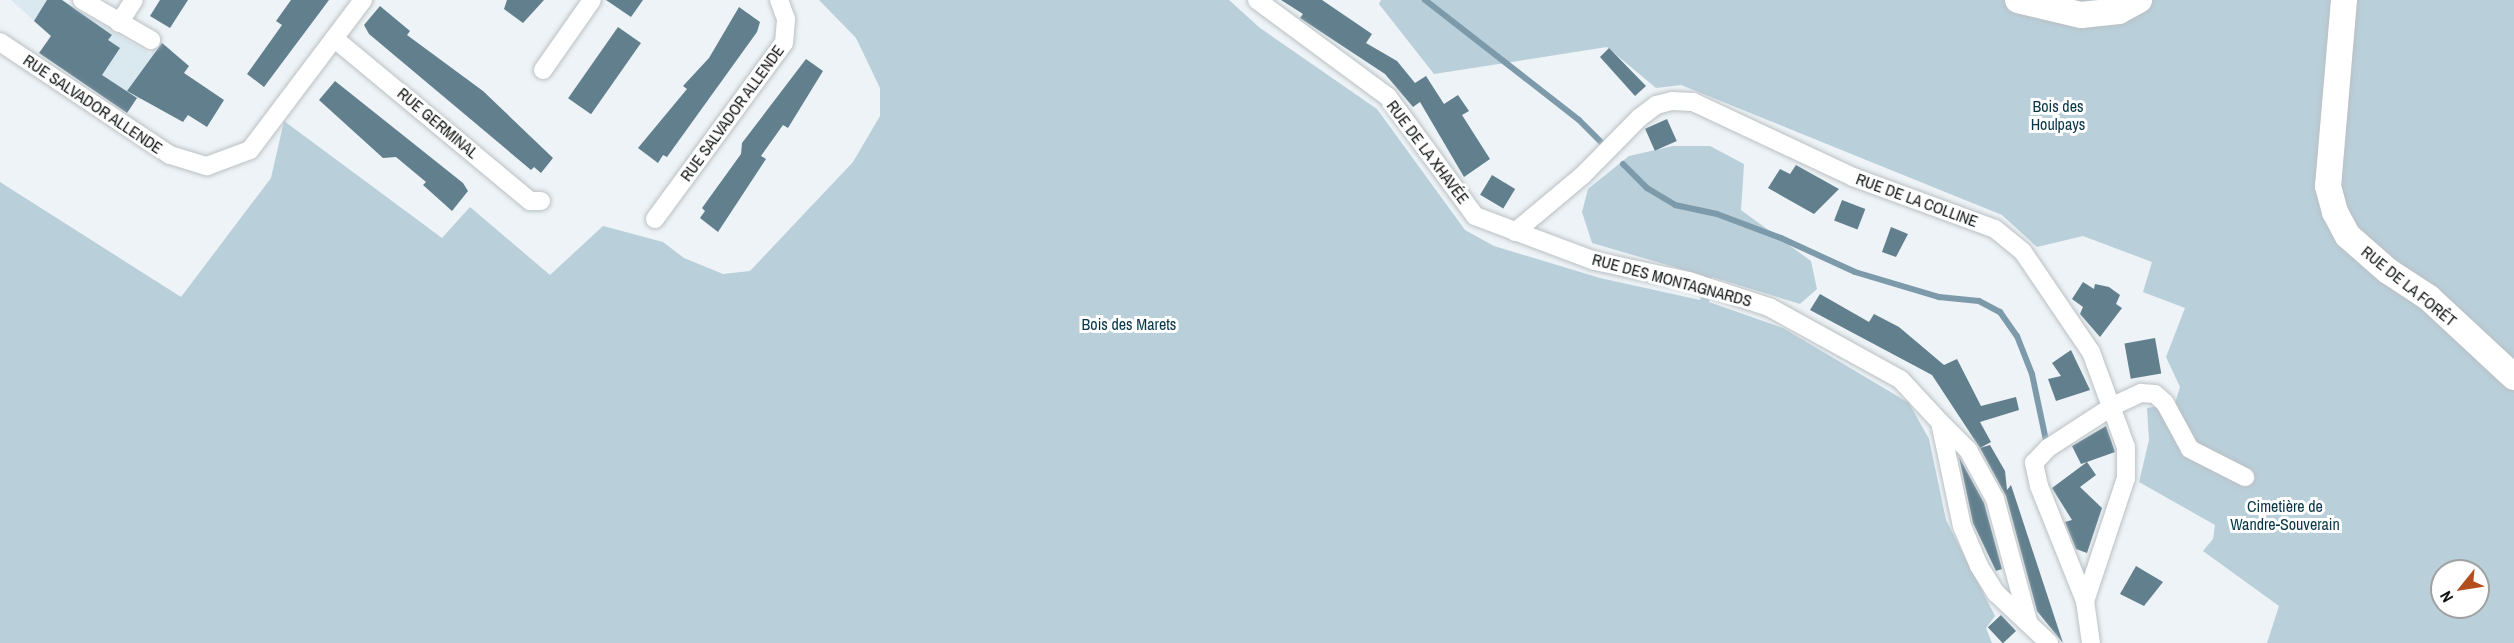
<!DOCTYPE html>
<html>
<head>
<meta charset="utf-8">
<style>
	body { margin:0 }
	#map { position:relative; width:2514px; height:643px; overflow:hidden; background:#edf3f6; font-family:"Archivo Narrow",sans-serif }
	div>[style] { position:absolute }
	.built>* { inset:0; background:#dae8f0 }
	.green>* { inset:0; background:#b9cfda }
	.stream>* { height:6px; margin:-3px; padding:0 3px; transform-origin:3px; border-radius:3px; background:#7c9aaa }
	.building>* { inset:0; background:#627f8e; transform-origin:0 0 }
	.roads { filter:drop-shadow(0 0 2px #bac0c3) drop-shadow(0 0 2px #bac0c3) }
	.minor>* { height:18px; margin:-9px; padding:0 9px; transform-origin:9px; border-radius:9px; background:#fff }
	.secondary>* { height:26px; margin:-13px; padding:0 13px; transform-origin:13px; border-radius:13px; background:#fff }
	span { translate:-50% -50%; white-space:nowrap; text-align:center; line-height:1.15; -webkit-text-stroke:6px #fff; paint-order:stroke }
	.street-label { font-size:16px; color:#111314 }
	.park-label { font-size:16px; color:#083648 }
	.north { position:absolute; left:2430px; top:559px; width:60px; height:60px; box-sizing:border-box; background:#fff; border:2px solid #a0a1a1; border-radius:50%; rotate:240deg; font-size:16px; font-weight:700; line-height:24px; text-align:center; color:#111314 }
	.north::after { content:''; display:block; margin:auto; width:21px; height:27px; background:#b34e21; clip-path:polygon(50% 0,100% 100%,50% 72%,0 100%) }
</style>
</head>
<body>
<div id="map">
	<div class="built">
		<i style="clip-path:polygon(11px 0,62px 0,150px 54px,159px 41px,172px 50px,140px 100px,78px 60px)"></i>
	</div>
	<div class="green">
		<i style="clip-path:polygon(819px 0,1229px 0,1260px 28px,1377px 109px,1465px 230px,1494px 246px,1600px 278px,1700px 300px,1705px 276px,1592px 243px,1582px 212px,1588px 189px,1629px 156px,1673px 146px,1710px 146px,1744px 164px,1741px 210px,1811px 261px,1817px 289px,1800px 304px,1712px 277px,1709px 302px,1783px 328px,1909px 403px,1929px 439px,1946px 520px,1995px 616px,1986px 628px,1992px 643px,0 643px,0 182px,181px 297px,271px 178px,284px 121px,442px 238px,470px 207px,550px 275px,603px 226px,663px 242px,684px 258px,723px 274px,750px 271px,853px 162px,880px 116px,880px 88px,856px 38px)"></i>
		<i style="clip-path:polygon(evenodd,1381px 0,2514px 0,2514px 643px,2267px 643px,2279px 606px,2203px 551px,2213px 539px,2215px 525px,2139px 482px,2149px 440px,2147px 408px,2175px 403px,2180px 387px,2166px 357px,2185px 308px,2143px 292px,2152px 262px,2083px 236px,2037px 247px,2002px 215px,1681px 85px,1656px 88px,1607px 47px,1434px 74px,1379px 4px,1381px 0,2442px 571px,2478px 571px,2478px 607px,2442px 607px,2442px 571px)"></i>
	</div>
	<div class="stream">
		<i style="left:1425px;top:0;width:195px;rotate:37.9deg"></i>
		<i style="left:1579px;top:120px;width:33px;rotate:45deg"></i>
		<i style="left:1623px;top:164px;width:34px;rotate:45deg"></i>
		<i style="left:1647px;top:188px;width:33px;rotate:31deg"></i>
		<i style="left:1675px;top:205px;width:43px;rotate:12.1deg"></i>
		<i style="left:1717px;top:214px;width:68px;rotate:20.6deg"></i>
		<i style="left:1781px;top:238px;width:81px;rotate:24.7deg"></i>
		<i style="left:1855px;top:272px;width:88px;rotate:16.6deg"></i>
		<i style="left:1939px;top:297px;width:40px;rotate:5.7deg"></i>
		<i style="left:1979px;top:301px;width:24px;rotate:28deg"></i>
		<i style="left:2000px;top:312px;width:29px;rotate:55deg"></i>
		<i style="left:2017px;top:336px;width:41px;rotate:68.5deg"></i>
		<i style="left:2032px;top:374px;width:73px;rotate:78.1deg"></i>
	</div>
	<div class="building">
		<i style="clip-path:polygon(47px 0,62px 0,112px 35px,108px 40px,120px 48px,102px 75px,137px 98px,127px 113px,39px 53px,51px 36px,34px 21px)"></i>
		<i style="clip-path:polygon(160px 0,188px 0,170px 28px,150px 16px)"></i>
		<i style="clip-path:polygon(291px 0,329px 0,264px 87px,247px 74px,282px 25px,276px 21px)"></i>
		<i style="clip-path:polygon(507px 0,544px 0,523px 23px,504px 9px)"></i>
		<i style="clip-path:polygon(606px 0,643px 0,631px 17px)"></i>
		<i style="clip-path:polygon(1281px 0,1322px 0,1372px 34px,1366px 43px,1397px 61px,1415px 83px,1426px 76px,1444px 104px,1458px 95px,1469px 111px,1462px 115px,1490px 159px,1464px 177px,1420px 102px,1413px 107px,1385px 74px,1306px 22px,1300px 18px,1303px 14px)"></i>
		<i style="clip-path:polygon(380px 6px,410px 31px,407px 35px,483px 91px,553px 158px,541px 173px,534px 167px,531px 170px,369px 34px,364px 25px)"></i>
		<i style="clip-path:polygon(739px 7px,760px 22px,757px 32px,667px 157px,663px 155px,658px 163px,638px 148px,687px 89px,683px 86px,709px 58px)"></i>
		<i style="left:618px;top:27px;width:28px;height:87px;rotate:35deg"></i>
		<i style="clip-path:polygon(162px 43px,189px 66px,184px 73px,224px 100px,207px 127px,188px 115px,183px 122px,127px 91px)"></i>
		<i style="clip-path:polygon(1609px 48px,1646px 86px,1635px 96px,1600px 57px)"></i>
		<i style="clip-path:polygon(806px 59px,823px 71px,788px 128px,783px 125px,761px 156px,766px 159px,718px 232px,700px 218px,705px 211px,702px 208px,741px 154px,742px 143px)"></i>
		<i style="clip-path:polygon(335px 81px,463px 183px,468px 191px,452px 211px,423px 185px,426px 182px,396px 157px,383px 158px,319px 100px)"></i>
		<i style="left:1667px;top:119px;width:24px;height:24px;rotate:66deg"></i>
		<i style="clip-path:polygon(1796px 165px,1839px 189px,1814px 214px,1768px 188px,1780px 169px,1790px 174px)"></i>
		<i style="left:1492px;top:175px;width:27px;height:23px;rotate:31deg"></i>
		<i style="left:1842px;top:200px;width:25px;height:22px;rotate:21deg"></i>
		<i style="clip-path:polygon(1891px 227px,1908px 234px,1896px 257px,1882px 252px)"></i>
		<i style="clip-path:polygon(2083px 282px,2094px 289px,2095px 284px,2109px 287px,2120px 295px,2116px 304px,2122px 308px,2100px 337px,2080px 314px,2083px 307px,2072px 299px)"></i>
		<i style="clip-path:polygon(1820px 294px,1869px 322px,1874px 314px,1899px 327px,1944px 365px,1957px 359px,1981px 406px,2016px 397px,2019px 410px,1980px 422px,1991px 442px,1980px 448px,1932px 375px,1810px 310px)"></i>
		<i style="left:2155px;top:338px;width:36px;height:31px;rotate:80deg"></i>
		<i style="clip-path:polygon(2071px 350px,2090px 390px,2056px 401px,2048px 379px,2061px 376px,2052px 363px)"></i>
		<i style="clip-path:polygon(2106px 426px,2115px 452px,2087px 462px,2096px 475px,2080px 487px,2102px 508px,2087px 553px,2076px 549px,2065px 522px,2072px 520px,2052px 488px,2087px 462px,2081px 464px,2072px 446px)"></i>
		<i style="clip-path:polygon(1990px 445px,2005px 471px,2007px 490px,2011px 485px,2063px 643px,2037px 611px,2006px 496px,1980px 448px)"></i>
		<i style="clip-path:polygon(1959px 457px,1984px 503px,2002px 569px,1996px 571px,1973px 523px)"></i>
		<i style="clip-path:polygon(2136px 566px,2163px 582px,2144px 606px,2120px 594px)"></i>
		<i style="left:2001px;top:615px;width:22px;height:18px;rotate:47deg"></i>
	</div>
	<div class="roads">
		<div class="minor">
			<i style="left:82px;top:0;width:80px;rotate:30.1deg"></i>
			<i style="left:1257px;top:0;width:163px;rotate:36.5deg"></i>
			<i style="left:1388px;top:97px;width:147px;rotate:53.8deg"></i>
			<i style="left:1475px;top:216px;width:128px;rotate:20.6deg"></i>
			<i style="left:1595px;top:261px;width:96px;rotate:12deg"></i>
			<i style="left:1689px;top:281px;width:84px;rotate:18deg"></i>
			<i style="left:1769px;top:307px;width:151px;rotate:28.9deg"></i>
			<i style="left:1901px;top:380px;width:57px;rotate:47.1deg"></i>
			<i style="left:1940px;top:422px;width:106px;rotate:78.1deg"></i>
			<i style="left:1962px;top:526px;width:43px;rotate:67deg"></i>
			<i style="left:1979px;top:566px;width:32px;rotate:58deg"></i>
			<i style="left:1996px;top:593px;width:73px;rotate:43.3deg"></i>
			<i style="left:119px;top:23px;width:27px;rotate:-57deg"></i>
			<i style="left:335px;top:39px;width:254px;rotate:39.7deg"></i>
			<i style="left:530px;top:201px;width:11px"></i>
			<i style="left:0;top:42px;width:204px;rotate:33.6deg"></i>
			<i style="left:170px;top:155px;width:39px;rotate:17deg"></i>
			<i style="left:207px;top:166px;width:46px;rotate:-20.4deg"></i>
			<i style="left:250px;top:150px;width:188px;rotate:-53deg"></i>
			<i style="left:543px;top:70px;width:85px;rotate:-55deg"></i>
			<i style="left:655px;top:219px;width:218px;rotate:-53.8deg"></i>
			<i style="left:784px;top:43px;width:24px;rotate:-85deg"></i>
			<i style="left:786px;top:19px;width:20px;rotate:-110deg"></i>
			<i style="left:1515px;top:232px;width:89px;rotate:-40deg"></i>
			<i style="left:1583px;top:175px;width:80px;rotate:-45.5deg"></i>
			<i style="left:1639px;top:118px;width:21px;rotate:-37deg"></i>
			<i style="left:1656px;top:105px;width:16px;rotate:-14deg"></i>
			<i style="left:1672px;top:101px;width:21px;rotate:3deg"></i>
			<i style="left:1693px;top:102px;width:177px;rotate:25.1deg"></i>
			<i style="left:1853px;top:177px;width:151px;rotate:20.1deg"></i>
			<i style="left:1995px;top:229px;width:36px;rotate:39deg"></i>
			<i style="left:2023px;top:252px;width:121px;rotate:55.8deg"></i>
			<i style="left:2091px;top:352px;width:101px;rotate:69.8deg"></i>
			<i style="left:2126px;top:447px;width:31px;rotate:90deg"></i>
			<i style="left:2126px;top:478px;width:130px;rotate:108.4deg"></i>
			<i style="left:2085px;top:601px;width:42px;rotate:81.9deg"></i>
			<i style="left:1940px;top:422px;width:40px;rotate:45deg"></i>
			<i style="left:1968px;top:450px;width:56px;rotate:61.1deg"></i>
			<i style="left:1995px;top:499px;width:126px;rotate:74.9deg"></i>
			<i style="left:2085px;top:601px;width:124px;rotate:-111.8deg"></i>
			<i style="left:2039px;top:486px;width:24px;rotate:-102deg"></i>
			<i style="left:2034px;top:463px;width:21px;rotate:-47deg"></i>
			<i style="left:2048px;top:448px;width:77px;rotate:-32.9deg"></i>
			<i style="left:2113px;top:406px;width:31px;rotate:-25deg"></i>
			<i style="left:2141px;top:393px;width:14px;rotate:4deg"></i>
			<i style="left:2155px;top:394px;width:13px;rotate:42deg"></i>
			<i style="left:2165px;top:403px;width:52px;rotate:61.5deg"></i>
			<i style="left:2190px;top:449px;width:62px;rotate:27deg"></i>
		</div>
		<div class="secondary">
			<i style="left:2018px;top:0;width:65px;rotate:13.4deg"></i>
			<i style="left:2081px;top:15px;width:38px;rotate:-6deg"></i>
			<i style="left:2119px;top:11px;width:23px;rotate:-29deg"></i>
			<i style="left:2344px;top:0;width:187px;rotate:94.9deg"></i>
			<i style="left:2328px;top:186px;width:27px;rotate:75deg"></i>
			<i style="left:2335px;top:212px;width:27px;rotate:62deg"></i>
			<i style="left:2348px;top:236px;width:53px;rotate:41.2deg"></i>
			<i style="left:2388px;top:271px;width:49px;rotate:33.4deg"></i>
			<i style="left:2429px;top:298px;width:116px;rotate:42.9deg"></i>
		</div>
	</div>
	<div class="street-label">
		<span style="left:93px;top:104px;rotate:34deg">RUE SALVADOR ALLENDE</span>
		<span style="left:732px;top:113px;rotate:-54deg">RUE SALVADOR ALLENDE</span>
		<span style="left:438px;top:123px;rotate:40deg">RUE GERMINAL</span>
		<span style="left:1428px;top:152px;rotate:53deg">RUE DE LA XHAVÉE</span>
		<span style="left:1917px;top:200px;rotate:20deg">RUE DE LA COLLINE</span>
		<span style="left:1672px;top:280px;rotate:15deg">RUE DES MONTAGNARDS</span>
		<span style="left:2409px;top:286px;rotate:39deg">RUE DE LA FORÊT</span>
	</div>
	<div class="park-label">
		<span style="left:2058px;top:115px">Bois des<br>Houlpays</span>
		<span style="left:1129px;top:324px">Bois des Marets</span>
		<span style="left:2285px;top:515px">Cimetière de<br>Wandre-Souverain</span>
	</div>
	<div class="north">N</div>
</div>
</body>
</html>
